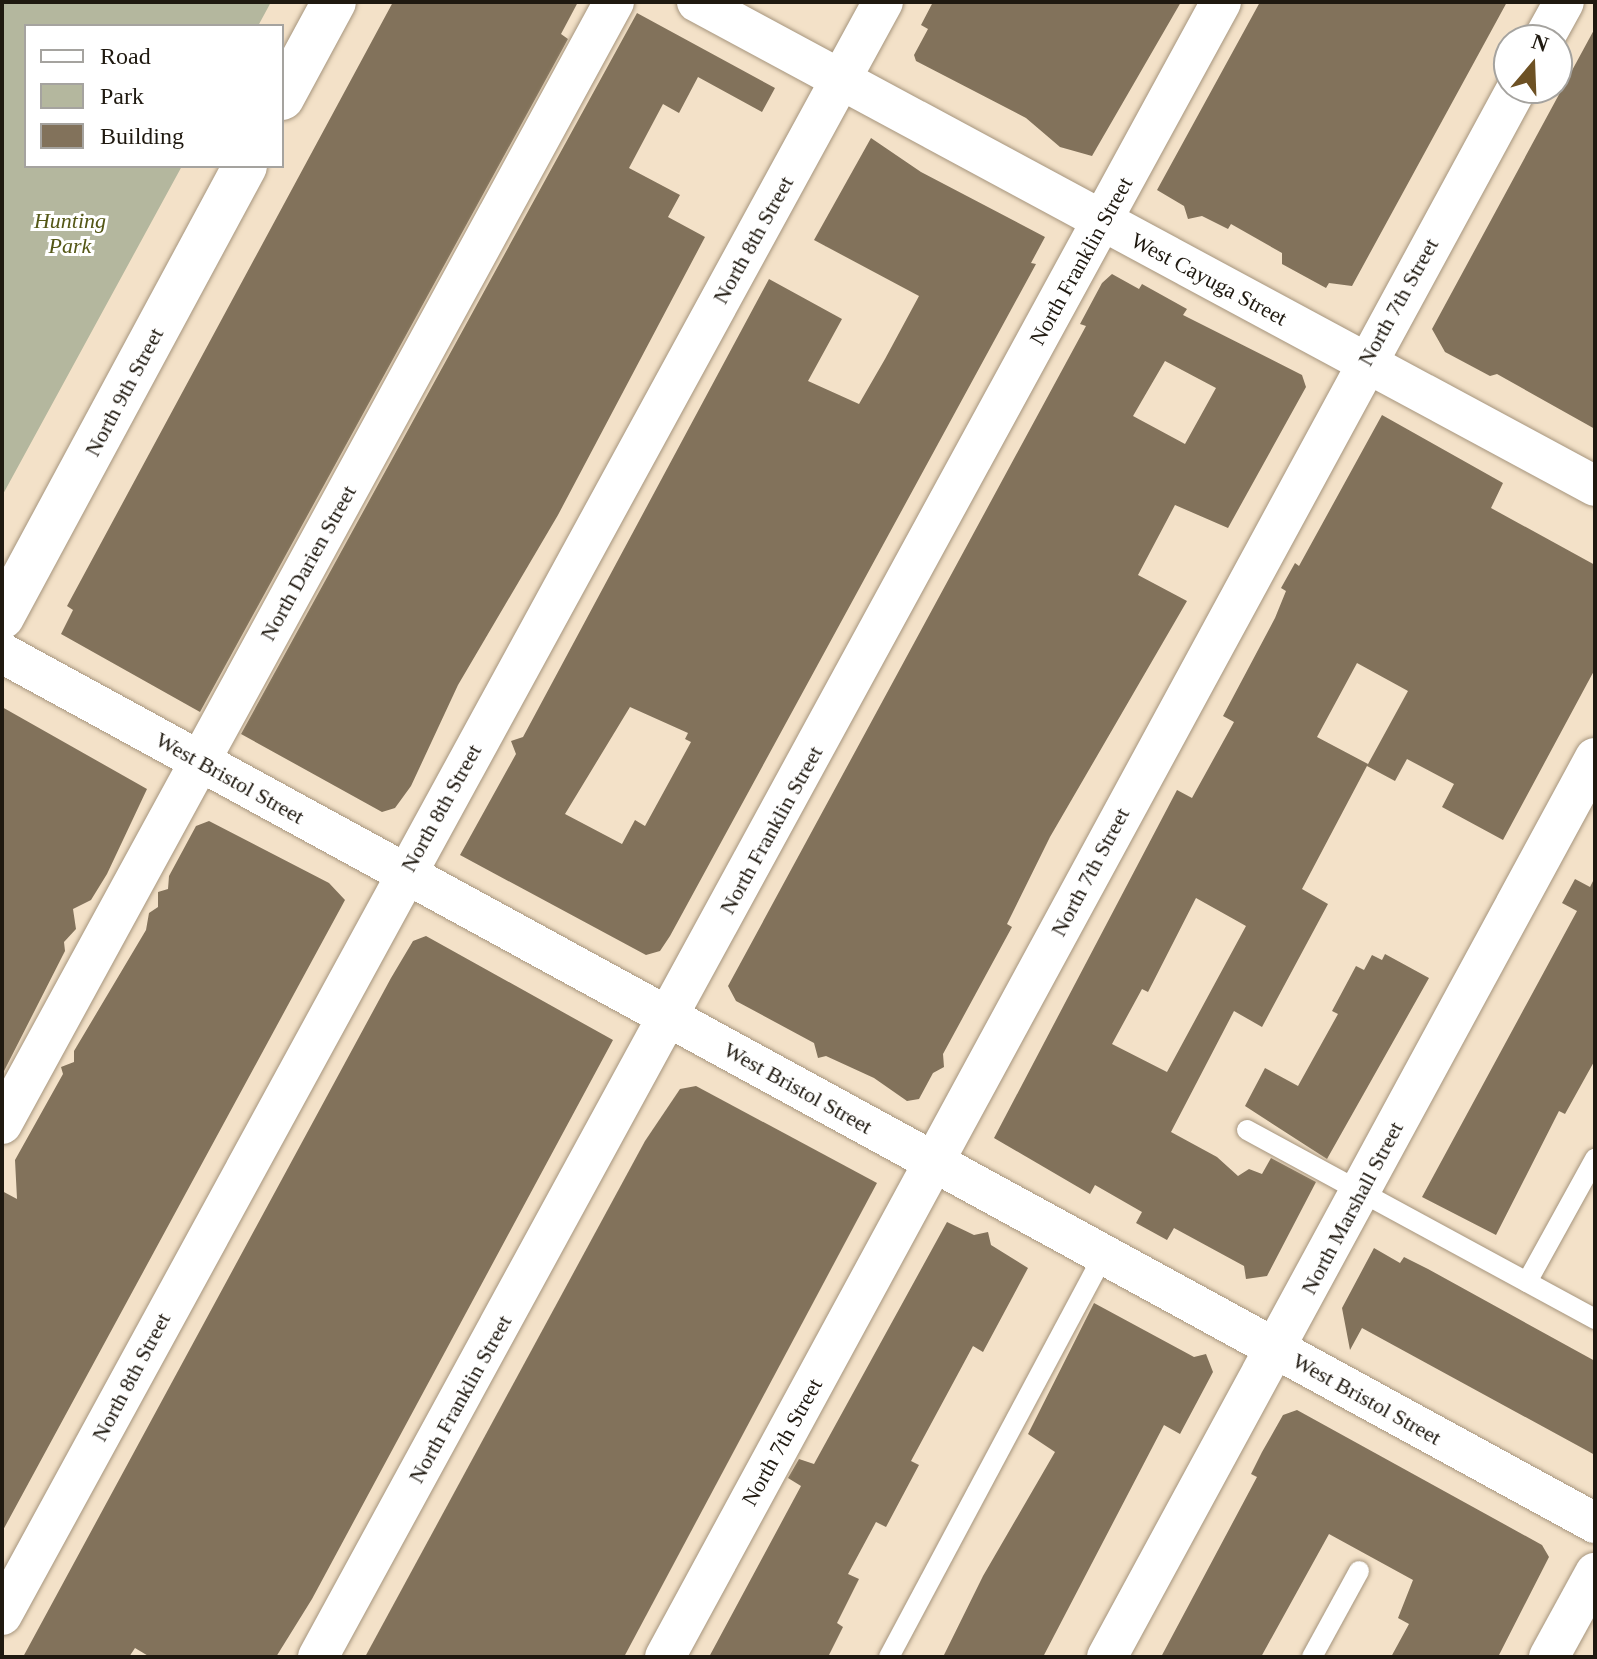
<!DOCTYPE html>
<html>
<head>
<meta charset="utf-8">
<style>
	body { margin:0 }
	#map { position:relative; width:1597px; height:1659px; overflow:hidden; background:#f3e1c8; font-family:"Times New Roman",serif }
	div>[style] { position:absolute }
	.green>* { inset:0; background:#b4b79e }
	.building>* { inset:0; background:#82725b }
	.roads { filter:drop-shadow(0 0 2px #a6957d) drop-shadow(0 0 2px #a6957d) }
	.service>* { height:20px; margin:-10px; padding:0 10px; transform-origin:10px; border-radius:10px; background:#fff }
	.minor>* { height:40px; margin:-20px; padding:0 20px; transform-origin:20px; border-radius:20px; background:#fff }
	.tertiary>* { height:44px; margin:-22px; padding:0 22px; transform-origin:22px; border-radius:22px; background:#fff }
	span { translate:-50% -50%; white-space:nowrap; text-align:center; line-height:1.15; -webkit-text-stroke:6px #fff; paint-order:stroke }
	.park-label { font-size:22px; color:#545716; font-style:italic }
	.street-label { font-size:22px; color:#1f1910 }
	.frame { position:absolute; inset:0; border:4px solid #1f1910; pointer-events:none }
	.legend { position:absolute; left:24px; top:24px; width:260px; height:144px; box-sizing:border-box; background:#fff; border:2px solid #a5a39f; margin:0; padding:10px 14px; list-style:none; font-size:24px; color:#1f1910 }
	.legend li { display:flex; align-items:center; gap:16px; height:40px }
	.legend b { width:40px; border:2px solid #a5a39f }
	.north { position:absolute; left:1493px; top:24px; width:80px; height:80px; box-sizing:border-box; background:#fff; border:2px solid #a5a39f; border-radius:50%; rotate:19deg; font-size:22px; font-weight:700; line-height:32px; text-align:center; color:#1f1910 }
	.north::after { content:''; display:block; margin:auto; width:28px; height:36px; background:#6d5124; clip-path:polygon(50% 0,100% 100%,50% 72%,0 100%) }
</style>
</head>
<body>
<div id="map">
	<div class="green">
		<i style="clip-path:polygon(2px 2px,271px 2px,258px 26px,26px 26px,26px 166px,182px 166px,2px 496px)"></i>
	</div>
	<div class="building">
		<i style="clip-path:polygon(393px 2px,578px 2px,561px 34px,568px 39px,200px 712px,61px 634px,73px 610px,67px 606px)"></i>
		<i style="clip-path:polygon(933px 2px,1181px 2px,1092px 156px,1060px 147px,1026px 118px,916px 61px,914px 55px,928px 29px,921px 25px)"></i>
		<i style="clip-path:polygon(1260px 2px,1507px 2px,1352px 286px,1329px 283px,1326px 288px,1282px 264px,1282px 253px,1231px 224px,1228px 229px,1202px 216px,1188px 219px,1184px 206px,1157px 190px)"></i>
		<i style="clip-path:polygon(637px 13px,775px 88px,762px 112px,698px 77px,679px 113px,663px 104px,629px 168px,680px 195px,668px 217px,705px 237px,558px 515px,458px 685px,411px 786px,395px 808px,382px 812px,241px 734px)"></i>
		<i style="clip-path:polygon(1595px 28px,1595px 429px,1497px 374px,1490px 376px,1445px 352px,1432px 329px)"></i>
		<i style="clip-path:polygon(evenodd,871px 138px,921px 172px,1045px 237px,1031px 263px,1036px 264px,670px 936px,660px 951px,646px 955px,460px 855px,516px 754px,511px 741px,523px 737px,769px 279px,842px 319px,808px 381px,859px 404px,885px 359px,919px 296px,814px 240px,871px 138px,630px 707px,688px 733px,685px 739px,691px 742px,645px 826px,635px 820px,622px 844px,565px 814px,630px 707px)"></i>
		<i style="clip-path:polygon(evenodd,1112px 274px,1139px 289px,1142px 284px,1187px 309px,1183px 315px,1302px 375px,1306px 387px,1228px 528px,1175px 505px,1138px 575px,1187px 601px,1050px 837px,1007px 924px,1012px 927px,943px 1054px,944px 1067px,933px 1073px,919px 1099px,907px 1101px,874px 1078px,826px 1056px,818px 1058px,814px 1043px,736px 1001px,728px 986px,1086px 326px,1080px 324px,1102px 283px,1112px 274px,1165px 361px,1216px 388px,1185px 444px,1133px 416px,1165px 361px)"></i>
		<i style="clip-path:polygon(evenodd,1382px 415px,1503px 483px,1491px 508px,1595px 565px,1595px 669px,1503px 840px,1442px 807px,1454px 784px,1407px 759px,1395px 781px,1367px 766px,1408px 691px,1357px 663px,1317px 737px,1368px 764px,1302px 889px,1328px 904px,1262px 1027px,1234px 1011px,1171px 1132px,1217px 1157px,1238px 1176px,1249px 1169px,1262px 1174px,1271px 1158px,1316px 1182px,1267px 1276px,1246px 1279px,1244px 1266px,1174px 1228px,1167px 1240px,1136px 1223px,1142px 1212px,1095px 1185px,1090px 1194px,994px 1138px,1177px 790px,1192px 798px,1234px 722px,1223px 716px,1275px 618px,1286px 591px,1281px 588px,1295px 563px,1299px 566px,1382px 415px,1196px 898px,1246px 926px,1167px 1072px,1112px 1044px,1142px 989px,1148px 992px,1196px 898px)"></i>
		<i style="clip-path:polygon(2px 707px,147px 789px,107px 874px,91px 900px,73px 909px,76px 929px,64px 942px,65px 951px,2px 1075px)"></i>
		<i style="clip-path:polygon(209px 821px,329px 883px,345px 900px,2px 1532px,2px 1191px,17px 1199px,15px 1160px,63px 1074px,61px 1067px,74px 1062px,74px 1051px,146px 930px,149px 913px,158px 907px,158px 892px,168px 889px,169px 876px,196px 826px)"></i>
		<i style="clip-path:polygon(1595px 877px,1595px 1060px,1565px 1114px,1559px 1111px,1496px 1235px,1422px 1197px,1577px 911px,1562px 903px,1575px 879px,1590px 887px)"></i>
		<i style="clip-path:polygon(426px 936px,613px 1040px,312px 1599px,276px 1657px,150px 1657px,135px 1648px,129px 1657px,23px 1657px,391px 978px,413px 941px)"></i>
		<i style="clip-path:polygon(1385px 954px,1429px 978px,1327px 1159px,1245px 1106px,1265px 1068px,1298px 1086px,1338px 1014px,1332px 1011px,1356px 966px,1364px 970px,1372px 955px,1382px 960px)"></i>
		<i style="clip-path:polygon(696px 1086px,877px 1183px,624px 1657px,365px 1657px,645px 1141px,680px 1089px)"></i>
		<i style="clip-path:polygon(947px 1222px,974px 1235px,988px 1232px,991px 1245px,1028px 1268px,983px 1352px,973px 1346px,959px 1372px,911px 1461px,919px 1465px,886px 1527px,876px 1522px,848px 1574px,859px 1579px,837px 1623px,843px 1627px,828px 1657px,709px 1657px,801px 1486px,788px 1478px,799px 1459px,814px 1464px)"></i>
		<i style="clip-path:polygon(1374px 1248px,1400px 1263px,1404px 1257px,1428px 1269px,1595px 1361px,1595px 1455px,1362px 1328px,1350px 1350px,1342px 1308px)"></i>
		<i style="clip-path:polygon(1094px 1303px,1194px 1357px,1206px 1354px,1213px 1372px,1180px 1434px,1164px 1425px,1043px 1657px,943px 1657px,983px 1576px,1055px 1452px,1028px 1434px)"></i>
		<i style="clip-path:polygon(1297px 1410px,1542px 1545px,1549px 1557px,1498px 1657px,1391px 1657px,1409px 1624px,1398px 1618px,1413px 1580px,1329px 1534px,1261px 1657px,1161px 1657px,1257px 1477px,1251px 1474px,1262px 1452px,1283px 1415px)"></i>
	</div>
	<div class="roads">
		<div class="service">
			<i style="left:1247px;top:1130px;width:396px;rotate:28.5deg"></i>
			<i style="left:1527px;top:1282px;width:141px;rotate:-61.1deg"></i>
			<i style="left:889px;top:1657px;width:456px;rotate:-61.9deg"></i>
			<i style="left:1312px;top:1657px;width:98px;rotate:-61.3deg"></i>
		</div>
		<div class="minor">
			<i style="left:697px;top:2px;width:1020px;rotate:28.32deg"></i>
			<i style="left:1543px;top:40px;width:43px;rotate:-61.1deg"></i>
			<i style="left:2px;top:653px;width:1815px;rotate:28.64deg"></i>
			<i style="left:2px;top:1124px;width:1278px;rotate:-61.39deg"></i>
			<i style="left:2px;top:1615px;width:1838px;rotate:-61.36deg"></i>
			<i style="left:318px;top:1657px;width:1885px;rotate:-61.38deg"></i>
			<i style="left:665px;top:1657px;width:1785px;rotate:-61.5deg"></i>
			<i style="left:1107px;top:1657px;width:1023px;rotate:-61.51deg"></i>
			<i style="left:1549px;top:1657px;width:96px;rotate:-61.3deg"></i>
		</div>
		<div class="tertiary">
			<i style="left:282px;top:98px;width:109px;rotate:-61.6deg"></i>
			<i style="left:2px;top:617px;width:512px;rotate:-61.68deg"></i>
		</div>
	</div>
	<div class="park-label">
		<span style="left:70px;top:233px">Hunting<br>Park</span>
	</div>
	<div class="street-label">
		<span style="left:753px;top:240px;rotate:-61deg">North 8th Street</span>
		<span style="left:1081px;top:261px;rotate:-61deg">North Franklin Street</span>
		<span style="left:1209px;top:279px;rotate:28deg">West Cayuga Street</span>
		<span style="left:1398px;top:302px;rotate:-61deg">North 7th Street</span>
		<span style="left:124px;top:392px;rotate:-62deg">North 9th Street</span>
		<span style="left:308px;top:563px;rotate:-61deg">North Darien Street</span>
		<span style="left:230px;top:778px;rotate:29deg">West Bristol Street</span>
		<span style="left:441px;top:808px;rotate:-61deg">North 8th Street</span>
		<span style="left:771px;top:830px;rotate:-61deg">North Franklin Street</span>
		<span style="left:1090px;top:872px;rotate:-62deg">North 7th Street</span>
		<span style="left:798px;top:1088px;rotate:29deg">West Bristol Street</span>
		<span style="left:1352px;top:1208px;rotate:-62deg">North Marshall Street</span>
		<span style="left:131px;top:1377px;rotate:-62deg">North 8th Street</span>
		<span style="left:460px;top:1399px;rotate:-61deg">North Franklin Street</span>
		<span style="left:1367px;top:1399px;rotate:29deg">West Bristol Street</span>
		<span style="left:782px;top:1442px;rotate:-61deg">North 7th Street</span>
	</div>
	<div class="frame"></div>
	<ul class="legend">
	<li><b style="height:10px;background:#fff"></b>Road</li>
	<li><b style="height:22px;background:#b4b79e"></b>Park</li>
	<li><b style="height:22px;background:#82725b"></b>Building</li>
	</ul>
	<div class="north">N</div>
</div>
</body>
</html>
